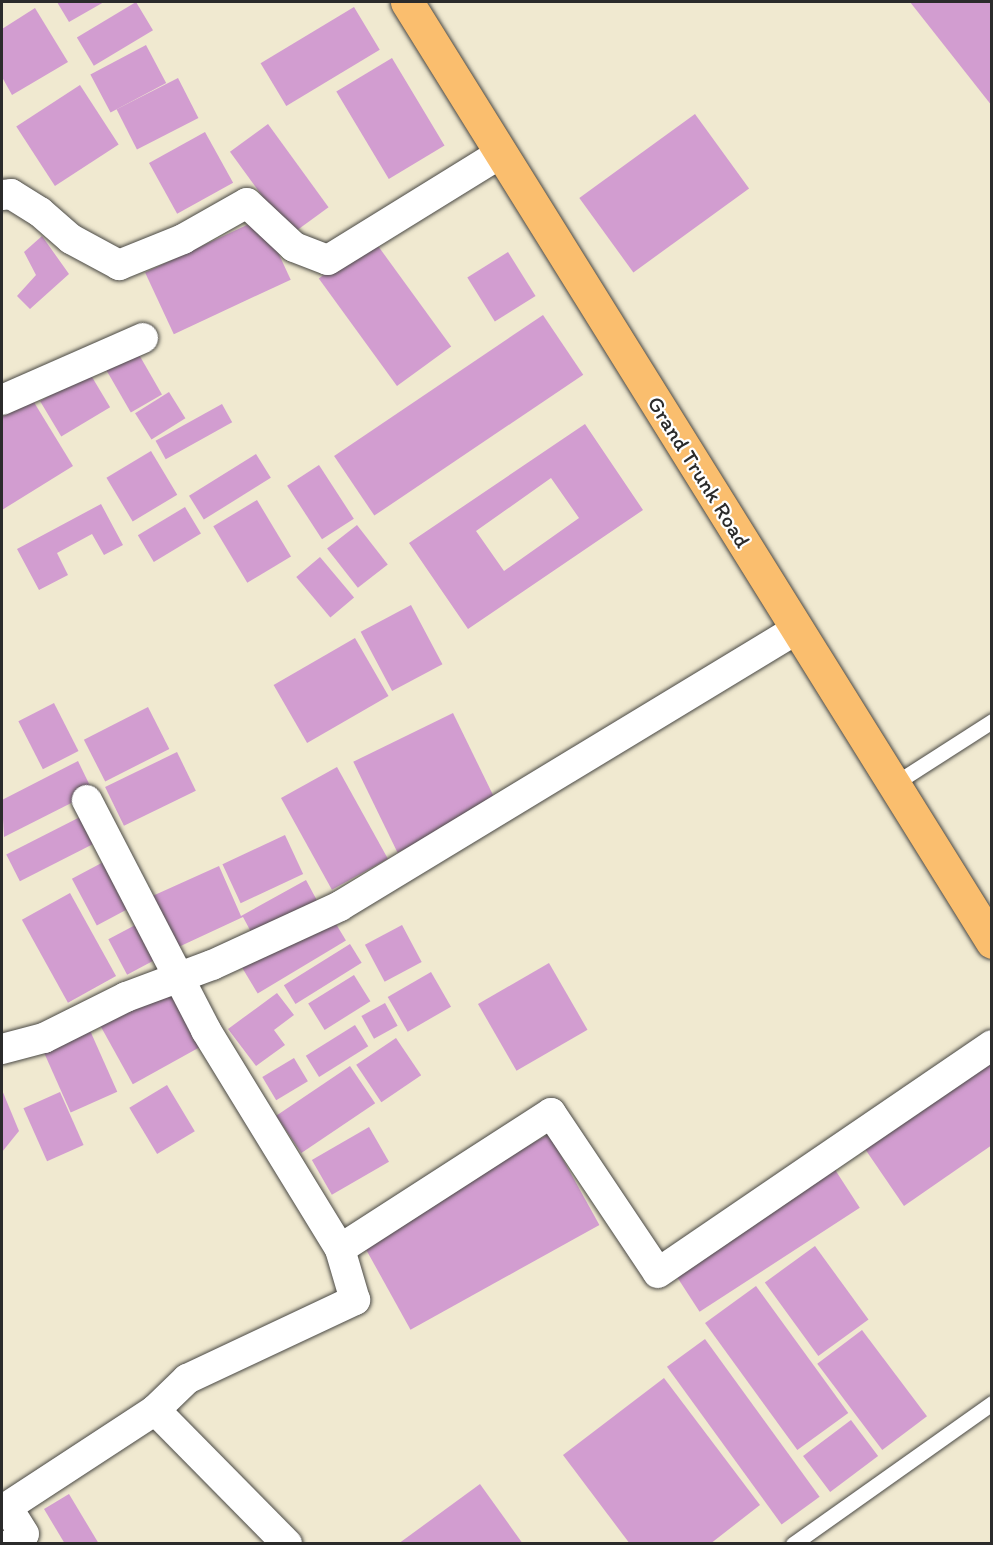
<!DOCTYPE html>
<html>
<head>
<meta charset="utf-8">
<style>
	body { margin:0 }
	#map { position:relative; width:993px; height:1545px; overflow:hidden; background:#f0e9d0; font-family:Itim,sans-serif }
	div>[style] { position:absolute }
	.building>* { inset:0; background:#d29dd0; transform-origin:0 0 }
	.roads { filter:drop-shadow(0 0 2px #494844) drop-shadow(0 0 2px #494844) }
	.service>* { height:15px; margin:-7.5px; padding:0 7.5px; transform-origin:7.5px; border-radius:7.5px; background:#fff }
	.minor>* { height:30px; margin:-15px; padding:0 15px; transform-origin:15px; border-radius:15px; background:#fff }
	.primary>* { height:33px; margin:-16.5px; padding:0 16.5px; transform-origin:16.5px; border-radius:16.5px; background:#fabe6e }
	span { translate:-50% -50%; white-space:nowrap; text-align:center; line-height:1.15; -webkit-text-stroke:4.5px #fff; paint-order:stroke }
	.street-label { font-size:22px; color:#2b2b2b }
	.frame { position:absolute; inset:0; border:3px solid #2b2b2b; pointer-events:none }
</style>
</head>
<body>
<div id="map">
	<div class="building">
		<i style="clip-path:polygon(57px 2px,104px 2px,69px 22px)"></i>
		<i style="left:136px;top:2px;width:33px;height:69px;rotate:59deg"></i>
		<i style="clip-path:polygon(910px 2px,992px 2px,992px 106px)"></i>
		<i style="left:354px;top:7px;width:50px;height:109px;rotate:59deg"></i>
		<i style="clip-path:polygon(35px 8px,68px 62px,12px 95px,2px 77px,2px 29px)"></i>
		<i style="left:146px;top:45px;width:43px;height:63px;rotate:62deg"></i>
		<i style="left:392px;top:58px;width:102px;height:65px;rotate:59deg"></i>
		<i style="left:178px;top:78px;width:45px;height:69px;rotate:63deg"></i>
		<i style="left:80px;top:85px;width:71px;height:76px;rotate:57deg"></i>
		<i style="left:695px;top:114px;width:92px;height:143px;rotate:54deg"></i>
		<i style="left:268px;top:124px;width:103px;height:47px;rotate:54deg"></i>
		<i style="left:205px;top:132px;width:58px;height:64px;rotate:61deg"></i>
		<i style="left:262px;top:218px;width:68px;height:129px;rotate:65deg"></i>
		<i style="clip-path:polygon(42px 236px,69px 274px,30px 309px,17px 296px,36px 275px,24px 252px)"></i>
		<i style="left:373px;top:239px;width:133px;height:67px;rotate:54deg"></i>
		<i style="left:508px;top:252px;width:52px;height:48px;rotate:58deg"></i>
		<i style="left:543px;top:315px;width:72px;height:252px;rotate:56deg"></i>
		<i style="left:134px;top:346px;width:56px;height:36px;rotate:60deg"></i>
		<i style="left:89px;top:372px;width:41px;height:57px;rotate:59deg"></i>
		<i style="left:169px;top:392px;width:31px;height:40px;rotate:58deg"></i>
		<i style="clip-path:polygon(32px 399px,73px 466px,2px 510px,2px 417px)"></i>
		<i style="left:222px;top:404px;width:21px;height:76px;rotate:61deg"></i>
		<i style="clip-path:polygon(evenodd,585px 424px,643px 510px,468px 629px,409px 543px,585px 424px,551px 478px,579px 518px,504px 571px,476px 531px,551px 478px)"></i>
		<i style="left:151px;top:451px;width:51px;height:52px;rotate:59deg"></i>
		<i style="left:256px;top:454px;width:28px;height:79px;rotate:58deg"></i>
		<i style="left:319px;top:465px;width:64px;height:38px;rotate:57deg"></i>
		<i style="left:257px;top:500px;width:66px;height:51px;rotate:59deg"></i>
		<i style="clip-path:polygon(101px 504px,123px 545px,104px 555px,92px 534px,57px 553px,68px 575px,39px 590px,17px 549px)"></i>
		<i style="left:185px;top:507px;width:31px;height:55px;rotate:59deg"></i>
		<i style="left:357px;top:525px;width:50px;height:38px;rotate:52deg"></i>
		<i style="left:320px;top:557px;width:53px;height:31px;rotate:50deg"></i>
		<i style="left:411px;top:605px;width:67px;height:57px;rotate:62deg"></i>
		<i style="left:355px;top:638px;width:67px;height:94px;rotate:60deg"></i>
		<i style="left:54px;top:703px;width:54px;height:40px;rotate:63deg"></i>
		<i style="left:148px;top:707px;width:47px;height:72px;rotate:63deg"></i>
		<i style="left:453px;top:713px;width:101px;height:111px;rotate:64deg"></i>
		<i style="left:177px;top:752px;width:43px;height:80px;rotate:64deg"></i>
		<i style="clip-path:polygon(78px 761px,93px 792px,4px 837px,2px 800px)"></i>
		<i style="left:337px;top:767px;width:105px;height:64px;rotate:61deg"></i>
		<i style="left:82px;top:816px;width:30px;height:85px;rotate:63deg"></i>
		<i style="left:285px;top:835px;width:43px;height:69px;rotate:65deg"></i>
		<i style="left:109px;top:859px;width:53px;height:42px;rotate:62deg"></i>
		<i style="clip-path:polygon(219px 866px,241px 916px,306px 880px,321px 908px,257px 943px,243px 917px,172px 950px,148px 898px)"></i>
		<i style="left:70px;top:893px;width:95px;height:55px;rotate:61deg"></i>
		<i style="left:330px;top:914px;width:31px;height:103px;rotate:59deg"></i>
		<i style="left:141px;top:922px;width:40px;height:37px;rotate:62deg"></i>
		<i style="left:402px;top:925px;width:42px;height:42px;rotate:62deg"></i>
		<i style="left:350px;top:944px;width:22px;height:78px;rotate:58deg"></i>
		<i style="left:549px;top:963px;width:77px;height:82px;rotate:60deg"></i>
		<i style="left:431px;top:972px;width:40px;height:50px;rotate:60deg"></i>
		<i style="left:354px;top:975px;width:31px;height:54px;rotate:58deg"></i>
		<i style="left:171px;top:982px;width:71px;height:83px;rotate:61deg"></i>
		<i style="clip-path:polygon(277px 993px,294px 1015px,274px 1030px,285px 1045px,256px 1066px,228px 1029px)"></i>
		<i style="left:385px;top:1003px;width:26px;height:27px;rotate:61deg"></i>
		<i style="left:355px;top:1025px;width:25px;height:58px;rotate:58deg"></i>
		<i style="left:88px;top:1026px;width:72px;height:51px;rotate:66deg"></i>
		<i style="left:396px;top:1038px;width:45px;height:48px;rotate:56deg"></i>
		<i style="clip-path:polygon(992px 1057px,992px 1145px,904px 1206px,863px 1146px)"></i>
		<i style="left:294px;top:1058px;width:27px;height:37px;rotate:59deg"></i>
		<i style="left:350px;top:1066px;width:45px;height:89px;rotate:56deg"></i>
		<i style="left:167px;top:1085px;width:54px;height:44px;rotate:59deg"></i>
		<i style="clip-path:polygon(2px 1090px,19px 1131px,2px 1152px)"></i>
		<i style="left:60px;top:1092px;width:58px;height:40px;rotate:66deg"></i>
		<i style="left:369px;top:1127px;width:40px;height:66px;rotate:60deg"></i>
		<i style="left:549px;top:1134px;width:104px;height:216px;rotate:61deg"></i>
		<i style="left:832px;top:1165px;width:51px;height:191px;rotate:57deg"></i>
		<i style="left:815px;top:1246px;width:91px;height:62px;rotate:54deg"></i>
		<i style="left:756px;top:1286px;width:157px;height:63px;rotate:54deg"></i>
		<i style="left:862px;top:1330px;width:108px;height:56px;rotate:53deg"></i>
		<i style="left:705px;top:1339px;width:195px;height:47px;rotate:54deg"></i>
		<i style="clip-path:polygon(664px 1378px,760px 1505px,710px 1544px,630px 1544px,563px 1455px)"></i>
		<i style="left:851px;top:1420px;width:45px;height:60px;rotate:53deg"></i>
		<i style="clip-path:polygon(480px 1484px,523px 1544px,398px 1544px)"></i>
		<i style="clip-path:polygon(69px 1494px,99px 1544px,65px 1544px,44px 1509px)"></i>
	</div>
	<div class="roads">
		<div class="service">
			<i style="left:894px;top:784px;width:117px;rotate:-32.7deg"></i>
			<i style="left:793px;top:1544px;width:244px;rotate:-35.3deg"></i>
		</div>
		<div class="minor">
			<i style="left:2px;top:195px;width:9px;rotate:-6deg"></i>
			<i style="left:11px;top:194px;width:34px;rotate:32deg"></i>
			<i style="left:40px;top:212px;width:41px;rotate:41.1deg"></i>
			<i style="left:71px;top:239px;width:55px;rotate:28.4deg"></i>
			<i style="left:119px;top:265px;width:69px;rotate:-22.1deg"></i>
			<i style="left:183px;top:239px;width:73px;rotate:-29.4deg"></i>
			<i style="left:247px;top:203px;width:64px;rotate:43.1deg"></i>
			<i style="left:294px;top:247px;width:36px;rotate:21deg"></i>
			<i style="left:328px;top:260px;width:203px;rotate:-31.7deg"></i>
			<i style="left:2px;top:400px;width:154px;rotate:-23.7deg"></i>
			<i style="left:2px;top:1049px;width:43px;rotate:-14.7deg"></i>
			<i style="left:44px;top:1038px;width:92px;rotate:-26.6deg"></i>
			<i style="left:126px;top:997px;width:92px;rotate:-20.4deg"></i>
			<i style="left:212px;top:965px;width:141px;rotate:-24.7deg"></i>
			<i style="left:340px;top:906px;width:534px;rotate:-31.22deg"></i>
			<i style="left:340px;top:1249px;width:251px;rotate:-32.8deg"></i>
			<i style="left:551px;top:1113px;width:192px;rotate:56.2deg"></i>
			<i style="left:658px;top:1273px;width:404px;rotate:-34.3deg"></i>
			<i style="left:155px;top:1410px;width:188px;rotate:45.4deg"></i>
			<i style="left:11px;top:1544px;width:16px;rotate:-38deg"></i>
			<i style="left:24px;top:1534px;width:32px;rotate:-122deg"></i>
			<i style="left:7px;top:1507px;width:177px;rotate:-33.2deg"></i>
			<i style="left:155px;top:1410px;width:45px;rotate:-44.1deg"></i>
			<i style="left:187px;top:1379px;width:186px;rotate:-25.2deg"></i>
			<i style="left:355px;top:1300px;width:53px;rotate:-106.4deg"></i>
			<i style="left:340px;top:1249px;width:257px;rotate:-121.5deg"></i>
			<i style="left:206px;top:1030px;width:259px;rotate:-117.4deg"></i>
		</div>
		<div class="primary">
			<i style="left:407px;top:2px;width:1107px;rotate:58.1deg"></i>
		</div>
	</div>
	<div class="street-label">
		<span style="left:699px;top:472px;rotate:58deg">Grand Trunk Road</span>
	</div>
	<div class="frame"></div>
</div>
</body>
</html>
